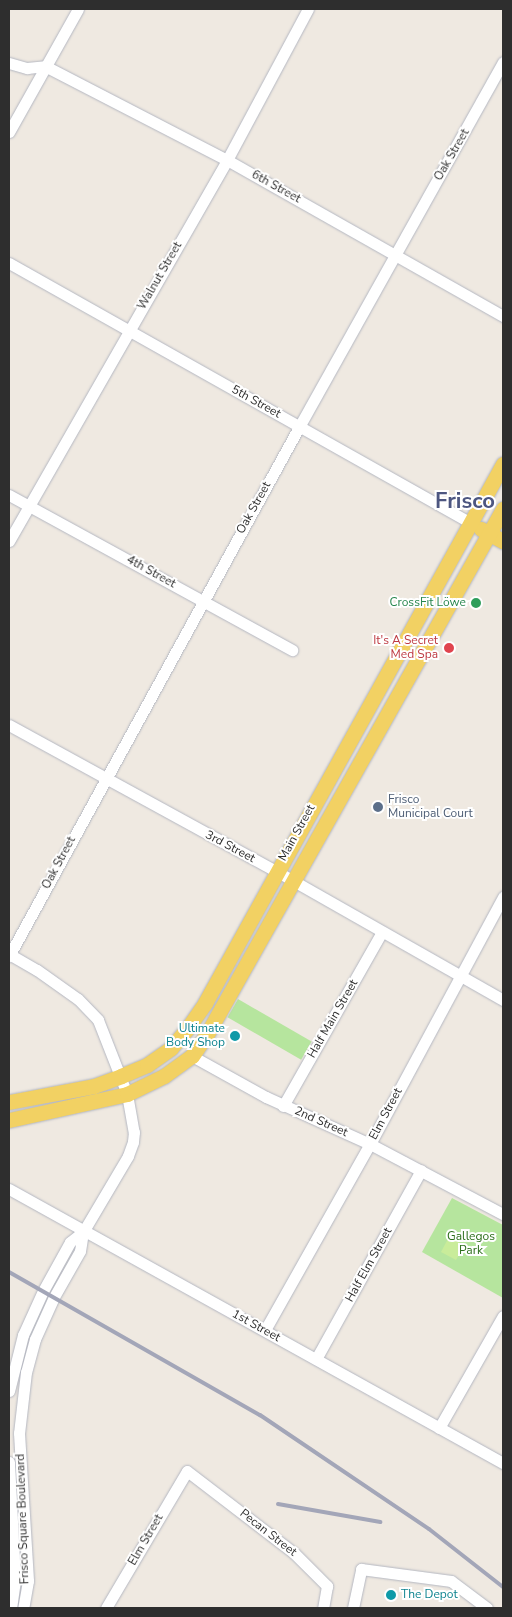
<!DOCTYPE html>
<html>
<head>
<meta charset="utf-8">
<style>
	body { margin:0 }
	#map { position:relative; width:512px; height:1617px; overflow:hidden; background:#efe9e1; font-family:"Nunito Sans",sans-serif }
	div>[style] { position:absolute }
	.green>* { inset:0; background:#b6e59e; transform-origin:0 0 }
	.pitch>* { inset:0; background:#c9ec9a; transform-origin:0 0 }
	.roads { filter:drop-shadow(0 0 1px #b4b7c1) drop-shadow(0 0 1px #b4b7c1) }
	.minor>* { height:11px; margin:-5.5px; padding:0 5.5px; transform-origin:5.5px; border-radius:5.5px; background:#fff }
	.major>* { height:15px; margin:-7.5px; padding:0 7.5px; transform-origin:7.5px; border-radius:7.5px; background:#f2d163 }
	.rail>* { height:4px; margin:-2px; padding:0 2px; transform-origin:2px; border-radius:2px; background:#a3a6b8 }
	.dots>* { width:14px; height:14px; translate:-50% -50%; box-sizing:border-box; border:2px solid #fff; border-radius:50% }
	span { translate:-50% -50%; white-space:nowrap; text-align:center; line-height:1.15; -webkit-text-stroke:4px #fff; paint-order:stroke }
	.street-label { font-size:12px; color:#2e2e2e }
	.leisure-label { font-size:12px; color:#27864d }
	.right { translate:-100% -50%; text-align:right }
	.health-label { font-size:12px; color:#be3a42 }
	.service-label { font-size:12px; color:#4e5e75 }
	.left { translate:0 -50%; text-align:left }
	.culture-label { font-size:12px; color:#0d838f }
	.park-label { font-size:12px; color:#2c6e1b }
	.town-label { font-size:22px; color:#4d5680; font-weight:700 }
	.frame { position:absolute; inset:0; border:10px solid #2e2e2e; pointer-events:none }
</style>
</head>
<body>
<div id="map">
	<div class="green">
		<i style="left:238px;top:999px;width:85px;height:21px;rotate:30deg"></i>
		<i style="clip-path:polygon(452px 1198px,503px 1225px,503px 1298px,422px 1252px)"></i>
	</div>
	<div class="pitch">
		<i style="left:449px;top:1237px;width:17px;height:17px;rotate:28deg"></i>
	</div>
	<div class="roads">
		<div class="minor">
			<i style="left:9px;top:63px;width:19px;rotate:16deg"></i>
			<i style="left:27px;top:68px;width:18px;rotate:-6deg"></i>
			<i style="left:45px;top:66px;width:205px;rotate:27.3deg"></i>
			<i style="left:227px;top:160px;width:317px;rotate:29.5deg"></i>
			<i style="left:9px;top:132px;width:141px;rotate:-60.7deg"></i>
			<i style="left:9px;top:263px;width:530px;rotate:29.37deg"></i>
			<i style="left:9px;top:495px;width:323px;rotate:28.7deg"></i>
			<i style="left:9px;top:541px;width:439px;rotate:-60.2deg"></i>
			<i style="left:227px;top:160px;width:171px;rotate:-61.8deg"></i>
			<i style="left:9px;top:725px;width:304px;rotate:28.7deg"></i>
			<i style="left:276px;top:871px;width:261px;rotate:29.6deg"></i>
			<i style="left:9px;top:954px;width:32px;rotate:30deg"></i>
			<i style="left:37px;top:970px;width:50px;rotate:35.3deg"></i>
			<i style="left:78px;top:999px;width:29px;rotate:46deg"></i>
			<i style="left:98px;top:1020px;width:79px;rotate:68.6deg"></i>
			<i style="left:127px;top:1094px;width:39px;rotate:80deg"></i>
			<i style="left:134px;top:1132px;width:10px;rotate:96deg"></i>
			<i style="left:133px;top:1142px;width:15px;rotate:110deg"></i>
			<i style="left:128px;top:1156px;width:88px;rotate:120.6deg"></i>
			<i style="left:83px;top:1232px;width:19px;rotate:99deg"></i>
			<i style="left:80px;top:1251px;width:53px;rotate:119.5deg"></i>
			<i style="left:54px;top:1297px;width:46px;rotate:114.3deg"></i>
			<i style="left:35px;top:1339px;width:34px;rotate:105deg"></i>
			<i style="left:26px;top:1372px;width:61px;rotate:96.5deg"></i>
			<i style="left:19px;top:1433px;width:148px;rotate:86.5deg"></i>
			<i style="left:28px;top:1581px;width:27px;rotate:100deg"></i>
			<i style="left:9px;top:956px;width:603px;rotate:-61.27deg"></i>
			<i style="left:299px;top:427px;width:418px;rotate:-60.8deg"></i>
			<i style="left:192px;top:1056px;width:85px;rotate:29deg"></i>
			<i style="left:266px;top:1097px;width:114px;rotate:24.3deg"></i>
			<i style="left:370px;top:1144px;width:150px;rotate:27.8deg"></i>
			<i style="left:283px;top:1106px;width:200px;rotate:-60.4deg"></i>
			<i style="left:9px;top:1189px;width:565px;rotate:29.02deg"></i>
			<i style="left:265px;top:1330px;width:214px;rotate:-60.6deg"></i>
			<i style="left:370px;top:1144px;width:281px;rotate:-61.7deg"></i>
			<i style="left:316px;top:1359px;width:216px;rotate:-60.9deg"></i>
			<i style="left:9px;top:1391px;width:58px;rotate:-76deg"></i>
			<i style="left:23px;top:1335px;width:48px;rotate:-65.6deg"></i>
			<i style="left:43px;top:1291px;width:56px;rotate:-61.1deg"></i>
			<i style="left:70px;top:1242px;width:16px;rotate:-38deg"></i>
			<i style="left:439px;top:1428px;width:129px;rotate:-60.3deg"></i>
			<i style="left:9px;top:1462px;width:118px;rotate:87.1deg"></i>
			<i style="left:15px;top:1580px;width:28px;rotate:98deg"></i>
			<i style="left:106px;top:1608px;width:159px;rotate:-59.4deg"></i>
			<i style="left:187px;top:1471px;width:135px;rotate:37.5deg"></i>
			<i style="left:294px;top:1553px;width:47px;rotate:45deg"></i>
			<i style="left:327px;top:1586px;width:22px;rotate:100deg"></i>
			<i style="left:353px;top:1608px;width:40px;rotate:-78deg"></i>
			<i style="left:361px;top:1569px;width:91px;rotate:7.6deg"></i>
			<i style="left:451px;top:1581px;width:45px;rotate:36.9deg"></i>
		</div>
		<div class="major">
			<i style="left:481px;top:529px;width:25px;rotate:29deg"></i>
			<i style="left:9px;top:1102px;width:86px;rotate:-10.7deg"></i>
			<i style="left:94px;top:1086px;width:29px;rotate:-20deg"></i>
			<i style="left:121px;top:1076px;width:28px;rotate:-23deg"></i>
			<i style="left:147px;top:1065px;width:29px;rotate:-35deg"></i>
			<i style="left:171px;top:1048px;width:25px;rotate:-50deg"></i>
			<i style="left:187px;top:1029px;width:32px;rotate:-55deg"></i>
			<i style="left:205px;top:1003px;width:616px;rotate:-61.06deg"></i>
			<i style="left:9px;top:1120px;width:121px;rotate:-12.4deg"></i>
			<i style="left:127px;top:1094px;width:41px;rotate:-25.9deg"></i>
			<i style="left:164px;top:1076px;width:34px;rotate:-36deg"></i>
			<i style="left:192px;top:1056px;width:27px;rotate:-56deg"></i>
			<i style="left:207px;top:1034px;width:603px;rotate:-60.59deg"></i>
		</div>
	</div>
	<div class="rail">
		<i style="left:9px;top:1272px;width:289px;rotate:29.7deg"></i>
		<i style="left:260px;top:1415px;width:204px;rotate:34deg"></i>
		<i style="left:429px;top:1529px;width:94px;rotate:38.1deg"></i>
		<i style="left:278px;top:1504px;width:104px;rotate:10deg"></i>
	</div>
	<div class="dots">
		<i style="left:476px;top:603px;background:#2e9e5b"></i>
		<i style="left:449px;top:648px;background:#e0444e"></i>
		<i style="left:378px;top:807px;background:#5c6f8a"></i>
		<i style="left:235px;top:1036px;background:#0f9aa8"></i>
		<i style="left:391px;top:1595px;background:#0f9aa8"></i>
	</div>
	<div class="street-label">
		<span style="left:452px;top:155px;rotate:-60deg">Oak Street</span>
		<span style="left:276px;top:187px;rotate:29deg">6th Street</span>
		<span style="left:160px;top:276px;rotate:-60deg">Walnut Street</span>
		<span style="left:256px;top:402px;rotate:29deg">5th Street</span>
		<span style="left:254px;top:508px;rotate:-61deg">Oak Street</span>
		<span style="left:151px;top:572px;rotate:29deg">4th Street</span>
		<span style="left:297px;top:833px;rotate:-61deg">Main Street</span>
		<span style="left:230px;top:847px;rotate:28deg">3rd Street</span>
		<span style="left:59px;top:863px;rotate:-62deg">Oak Street</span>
		<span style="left:333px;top:1019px;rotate:-60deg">Half Main Street</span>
		<span style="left:386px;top:1114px;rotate:-62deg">Elm Street</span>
		<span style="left:321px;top:1122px;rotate:24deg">2nd Street</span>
		<span style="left:369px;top:1265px;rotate:-61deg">Half Elm Street</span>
		<span style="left:256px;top:1326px;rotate:29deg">1st Street</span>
		<span style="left:23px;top:1519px;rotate:-92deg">Frisco Square Boulevard</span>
		<span style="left:268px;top:1533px;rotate:38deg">Pecan Street</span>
		<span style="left:146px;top:1540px;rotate:-60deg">Elm Street</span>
	</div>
	<div class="leisure-label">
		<span class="right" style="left:466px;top:603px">CrossFit Löwe</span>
	</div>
	<div class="health-label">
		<span class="right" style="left:438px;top:648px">It's A Secret<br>Med Spa</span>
	</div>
	<div class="service-label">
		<span class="left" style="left:388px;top:807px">Frisco<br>Municipal Court</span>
	</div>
	<div class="culture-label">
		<span class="right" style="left:225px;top:1036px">Ultimate<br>Body Shop</span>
		<span class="left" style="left:401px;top:1595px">The Depot</span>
	</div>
	<div class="park-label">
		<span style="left:471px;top:1244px">Gallegos<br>Park</span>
	</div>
	<div class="town-label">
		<span style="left:465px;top:502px">Frisco</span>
	</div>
	<div class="frame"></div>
</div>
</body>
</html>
